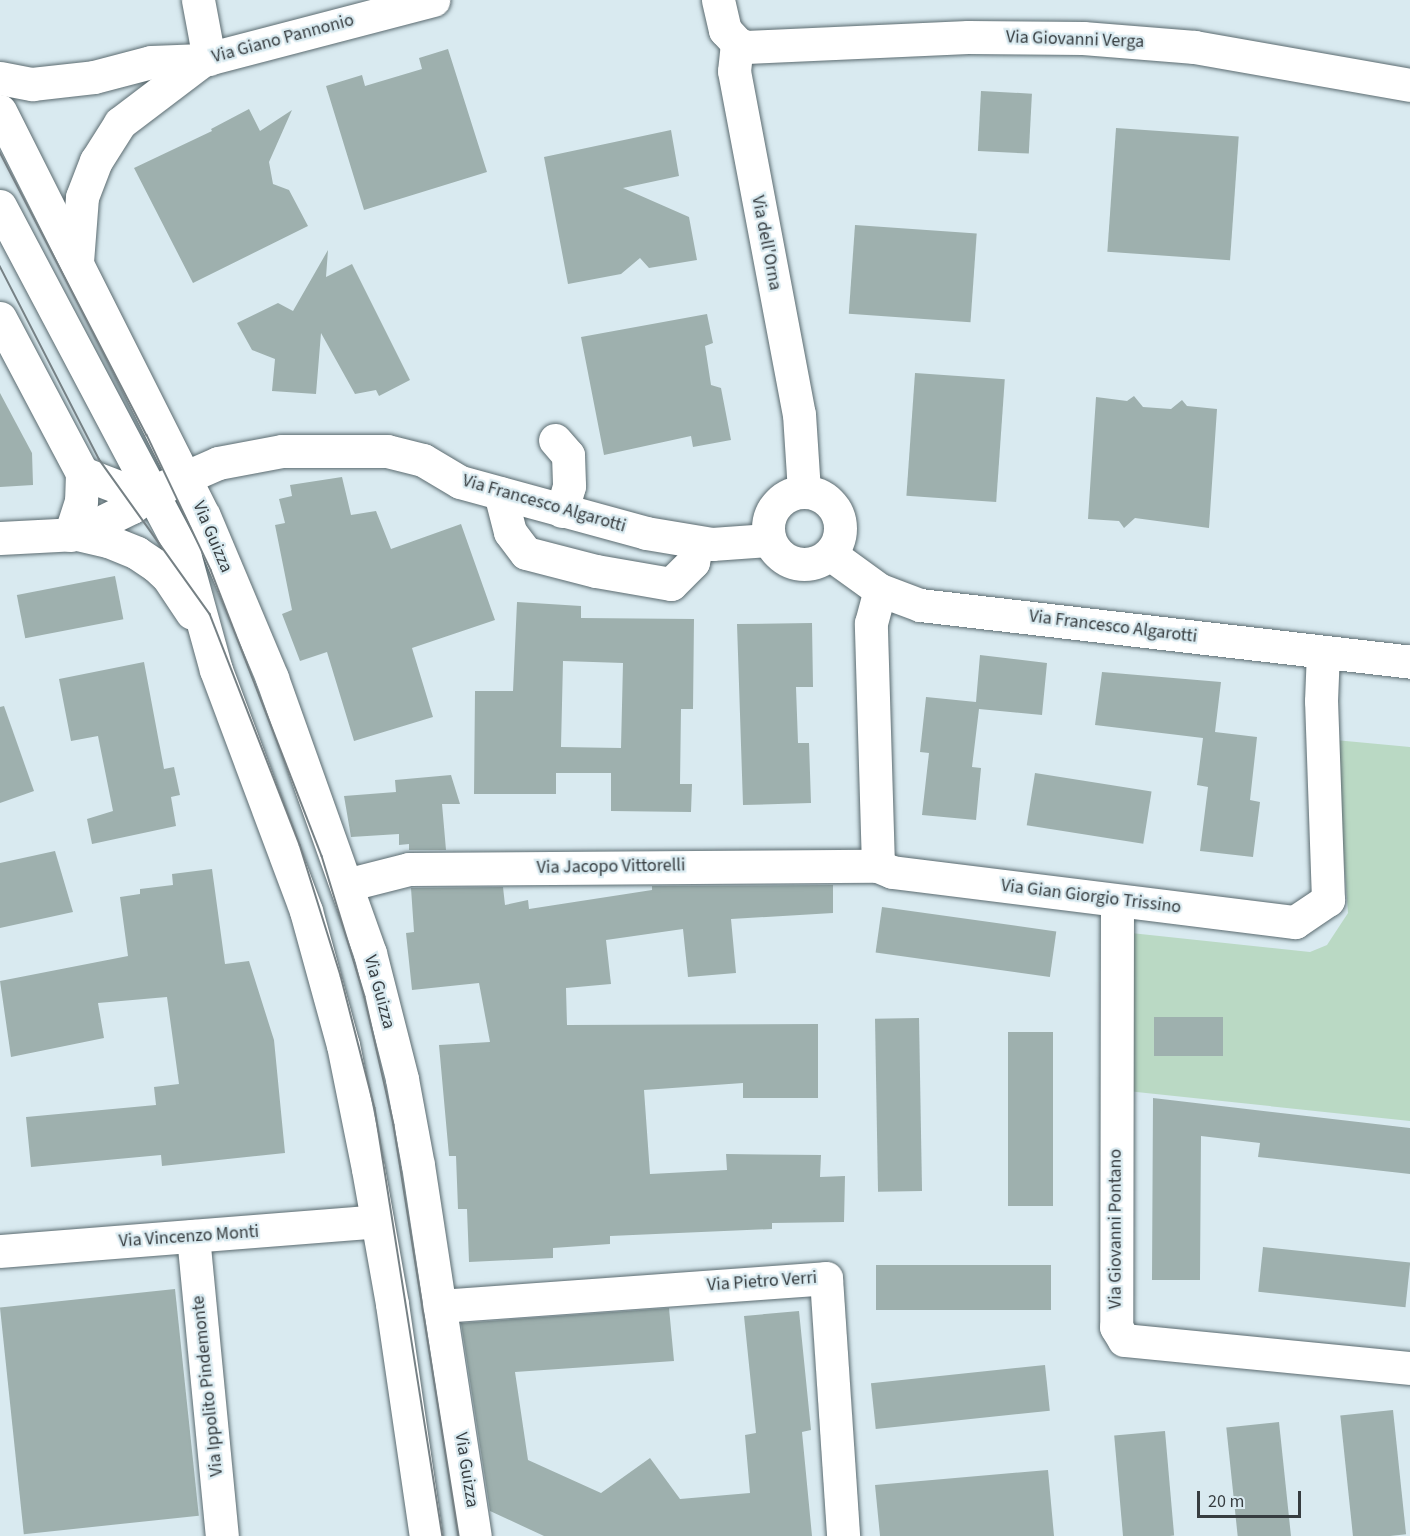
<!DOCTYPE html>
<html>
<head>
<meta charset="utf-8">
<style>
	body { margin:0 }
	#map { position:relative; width:1410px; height:1536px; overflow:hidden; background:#d9eaf0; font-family:"Source Sans 3",sans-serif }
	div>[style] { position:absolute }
	.green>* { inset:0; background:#bad9c4 }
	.building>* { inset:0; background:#9eb0ae; transform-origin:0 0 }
	.roads { filter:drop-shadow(0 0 2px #5b6b70) drop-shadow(0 0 2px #5b6b70) }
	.minor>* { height:33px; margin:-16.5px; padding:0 16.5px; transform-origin:16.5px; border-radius:16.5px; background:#fff }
	.minor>.ring { margin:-16.5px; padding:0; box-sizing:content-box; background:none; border:33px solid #fff; border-radius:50% }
	.tram>* { height:1.5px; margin:-0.75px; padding:0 0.75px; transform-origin:0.75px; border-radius:0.75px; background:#768185 }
	span { translate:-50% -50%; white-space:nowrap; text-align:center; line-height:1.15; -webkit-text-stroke:4.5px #d9eaf0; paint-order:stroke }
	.street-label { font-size:18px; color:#373d40 }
	.scale { position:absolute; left:1197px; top:1491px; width:104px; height:27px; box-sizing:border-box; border:3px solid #373d40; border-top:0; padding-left:8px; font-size:18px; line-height:21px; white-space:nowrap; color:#373d40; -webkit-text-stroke:4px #d9eaf0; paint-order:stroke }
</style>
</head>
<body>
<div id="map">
	<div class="green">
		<i style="clip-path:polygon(1335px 740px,1410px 747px,1410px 1121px,1127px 1091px,1131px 933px,1310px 952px,1327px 945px,1348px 913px)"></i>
	</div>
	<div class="building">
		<i style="clip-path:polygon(448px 49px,487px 172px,364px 210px,326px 86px,362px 75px,365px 86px,422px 69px,419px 58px)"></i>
		<i style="left:981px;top:91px;width:51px;height:60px;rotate:3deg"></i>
		<i style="clip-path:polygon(249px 109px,260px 131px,292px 110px,269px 162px,273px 184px,289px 190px,308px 226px,193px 283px,134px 168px,212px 131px,211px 129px)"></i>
		<i style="left:1116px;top:128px;width:123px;height:124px;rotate:4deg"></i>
		<i style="clip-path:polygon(671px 130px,679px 176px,623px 188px,689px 217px,697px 260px,649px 268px,640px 258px,621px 274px,568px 284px,544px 157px)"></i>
		<i style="left:855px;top:225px;width:122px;height:89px;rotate:4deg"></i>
		<i style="clip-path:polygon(328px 250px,326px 277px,352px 264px,410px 380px,379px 396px,376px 390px,355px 394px,321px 333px,316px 394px,272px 391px,275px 359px,252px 350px,237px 323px,278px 303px,293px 311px)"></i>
		<i style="clip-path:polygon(707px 314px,713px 343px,705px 346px,711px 385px,721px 388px,731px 440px,693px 447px,691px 436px,604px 455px,581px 337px)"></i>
		<i style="left:915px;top:373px;width:90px;height:123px;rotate:4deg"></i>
		<i style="clip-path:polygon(0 393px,32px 453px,33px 485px,0 487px)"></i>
		<i style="clip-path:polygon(1134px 396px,1143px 407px,1171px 409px,1182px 400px,1187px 406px,1217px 409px,1209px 528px,1135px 518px,1124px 528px,1119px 521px,1088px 519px,1096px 397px,1127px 401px)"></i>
		<i style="clip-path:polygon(342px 477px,351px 515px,376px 511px,391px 549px,461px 524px,495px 620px,412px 648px,433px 717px,354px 741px,327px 652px,300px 661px,282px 614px,292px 610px,275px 525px,285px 523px,279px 499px,292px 496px,290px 485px)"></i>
		<i style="left:115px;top:576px;width:44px;height:100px;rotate:79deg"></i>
		<i style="clip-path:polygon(evenodd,517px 602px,581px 606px,581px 618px,694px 619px,693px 709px,681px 709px,680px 784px,692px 784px,691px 812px,611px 811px,611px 773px,556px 773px,556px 794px,474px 794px,475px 691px,513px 691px,517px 602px,563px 661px,623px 663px,621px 748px,561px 747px,563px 661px)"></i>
		<i style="clip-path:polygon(812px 623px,813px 687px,796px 687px,798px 743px,809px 743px,811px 803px,743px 805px,737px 624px)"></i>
		<i style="clip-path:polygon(980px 655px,1047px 663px,1042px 715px,979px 709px,972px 767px,981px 768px,976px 820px,922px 815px,929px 753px,920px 752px,926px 697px,976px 702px)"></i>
		<i style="clip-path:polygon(144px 662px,164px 769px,174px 767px,180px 795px,171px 797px,176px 826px,92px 844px,87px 819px,113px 811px,98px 736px,71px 741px,59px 679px)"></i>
		<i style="clip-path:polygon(1102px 672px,1221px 682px,1215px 732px,1257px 737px,1250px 800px,1260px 802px,1253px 857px,1200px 851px,1208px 787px,1197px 785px,1203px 738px,1095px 725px)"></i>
		<i style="clip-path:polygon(4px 706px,34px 791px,0 803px,0 707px)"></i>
		<i style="left:1035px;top:773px;width:118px;height:53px;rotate:9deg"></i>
		<i style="clip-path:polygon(451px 775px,460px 804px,442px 804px,446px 850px,409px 850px,409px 844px,399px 845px,399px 834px,351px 837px,344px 796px,396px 792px,395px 780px)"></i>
		<i style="clip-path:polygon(55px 851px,73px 912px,0 928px,0 863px)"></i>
		<i style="clip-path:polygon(212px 869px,225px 964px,249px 961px,274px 1040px,285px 1153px,162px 1166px,161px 1155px,31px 1167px,26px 1117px,156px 1105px,154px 1087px,179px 1084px,167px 997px,98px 1003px,104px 1038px,11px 1057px,0 981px,128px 956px,120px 897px,140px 894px,140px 889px,173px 885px,172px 874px)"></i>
		<i style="clip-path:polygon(833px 885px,833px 913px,731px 919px,736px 973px,688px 977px,683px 929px,606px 940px,611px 984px,566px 988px,567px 1025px,818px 1024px,818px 1098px,743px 1098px,743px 1083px,644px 1090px,650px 1174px,727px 1170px,726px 1154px,821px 1155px,820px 1177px,845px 1176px,844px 1222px,772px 1223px,772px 1229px,610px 1236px,610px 1244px,553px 1248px,553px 1258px,469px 1262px,467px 1209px,458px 1209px,456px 1156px,449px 1156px,439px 1045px,490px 1042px,479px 983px,412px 990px,406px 933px,414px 932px,411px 888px,503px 887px,505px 905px,528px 900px,529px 909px,652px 890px,652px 886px)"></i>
		<i style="left:882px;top:907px;width:176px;height:46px;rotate:8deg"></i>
		<i style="left:1223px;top:1017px;width:39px;height:69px;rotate:90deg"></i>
		<i style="left:919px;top:1018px;width:173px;height:44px;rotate:89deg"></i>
		<i style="left:1008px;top:1032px;width:45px;height:174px"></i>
		<i style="clip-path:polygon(1153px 1098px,1410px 1128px,1410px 1174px,1258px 1157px,1260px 1143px,1201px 1136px,1200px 1280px,1152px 1280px)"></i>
		<i style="left:1263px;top:1247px;width:148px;height:45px;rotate:6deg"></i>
		<i style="left:876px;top:1265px;width:175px;height:45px"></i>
		<i style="left:175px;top:1289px;width:228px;height:176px;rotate:84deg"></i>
		<i style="clip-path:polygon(669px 1308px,674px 1361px,515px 1372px,528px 1460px,601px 1493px,650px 1458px,680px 1499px,750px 1493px,745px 1435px,756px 1433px,744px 1316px,799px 1311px,811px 1430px,802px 1432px,812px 1536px,544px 1536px,490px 1511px,461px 1323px)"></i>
		<i style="left:1045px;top:1365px;width:46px;height:175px;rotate:84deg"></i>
		<i style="left:1393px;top:1410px;width:125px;height:53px;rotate:84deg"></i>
		<i style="left:1279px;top:1422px;width:115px;height:53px;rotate:84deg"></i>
		<i style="left:1165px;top:1431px;width:105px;height:51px;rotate:85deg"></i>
		<i style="clip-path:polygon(1048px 1470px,1054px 1536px,880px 1536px,875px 1485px)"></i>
	</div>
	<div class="roads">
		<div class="minor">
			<i style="left:198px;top:0;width:60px;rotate:79.4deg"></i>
			<i style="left:718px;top:0;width:31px;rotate:77deg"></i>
			<i style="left:725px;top:30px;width:18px;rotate:47deg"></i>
			<i style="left:737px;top:43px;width:28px;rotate:96deg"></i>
			<i style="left:734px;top:71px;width:349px;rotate:79.3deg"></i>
			<i style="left:799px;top:414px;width:77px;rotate:86.3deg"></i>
			<i style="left:737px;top:43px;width:10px;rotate:24deg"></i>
			<i style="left:746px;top:47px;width:222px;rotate:-2.6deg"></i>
			<i style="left:968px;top:37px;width:115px;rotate:0.5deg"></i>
			<i style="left:1083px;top:38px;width:112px;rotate:4.6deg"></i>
			<i style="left:1195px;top:47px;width:218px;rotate:10deg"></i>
			<i style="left:0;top:78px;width:33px;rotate:11deg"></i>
			<i style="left:32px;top:84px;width:62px;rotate:-6.4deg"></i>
			<i style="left:94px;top:77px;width:59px;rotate:-14.7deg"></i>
			<i style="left:151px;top:62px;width:52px;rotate:-2.2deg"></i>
			<i style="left:203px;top:60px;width:238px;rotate:-14.6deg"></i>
			<i style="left:0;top:111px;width:453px;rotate:63.3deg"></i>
			<i style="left:204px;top:516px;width:176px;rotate:67.2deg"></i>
			<i style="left:272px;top:678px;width:292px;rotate:70.4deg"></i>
			<i style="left:370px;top:953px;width:130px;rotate:75.7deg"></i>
			<i style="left:402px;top:1079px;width:87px;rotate:79.5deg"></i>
			<i style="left:418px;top:1165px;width:375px;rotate:81.3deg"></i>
			<i style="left:0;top:206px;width:394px;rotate:62.1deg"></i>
			<i style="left:184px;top:554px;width:120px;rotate:74.6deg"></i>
			<i style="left:216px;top:670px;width:257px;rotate:69.5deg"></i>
			<i style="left:306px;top:911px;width:139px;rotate:74.6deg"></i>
			<i style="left:343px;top:1045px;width:126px;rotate:78.6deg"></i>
			<i style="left:368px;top:1169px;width:137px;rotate:79.9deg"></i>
			<i style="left:392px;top:1304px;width:234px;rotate:81.7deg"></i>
			<i style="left:77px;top:262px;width:65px;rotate:-85.6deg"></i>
			<i style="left:82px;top:197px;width:39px;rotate:-69deg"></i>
			<i style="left:96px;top:161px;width:45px;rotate:-57.7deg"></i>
			<i style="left:120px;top:123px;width:104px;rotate:-37.2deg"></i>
			<i style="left:0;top:318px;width:175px;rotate:62.1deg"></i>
			<i style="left:82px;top:473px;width:39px;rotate:21deg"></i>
			<i style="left:118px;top:487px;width:34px;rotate:8deg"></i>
			<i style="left:152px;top:492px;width:72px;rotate:-23.7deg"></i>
			<i style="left:218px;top:463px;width:65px;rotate:-10.6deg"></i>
			<i style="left:282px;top:451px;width:105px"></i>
			<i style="left:387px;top:451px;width:37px;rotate:14deg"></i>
			<i style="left:423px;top:460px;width:43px;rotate:30.7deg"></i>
			<i style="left:460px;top:482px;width:193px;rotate:15.3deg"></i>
			<i style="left:646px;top:533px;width:67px;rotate:9.5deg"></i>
			<i style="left:712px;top:544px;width:56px;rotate:-4.1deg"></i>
			<i style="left:555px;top:440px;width:20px;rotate:49deg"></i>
			<i style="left:568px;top:455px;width:31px;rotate:88deg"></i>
			<i style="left:569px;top:486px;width:26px;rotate:106deg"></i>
			<i class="ring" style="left:768px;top:492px;width:39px;height:39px"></i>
			<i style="left:500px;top:493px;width:40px;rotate:75.6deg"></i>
			<i style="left:510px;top:532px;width:26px;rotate:53deg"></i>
			<i style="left:526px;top:553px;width:72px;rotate:14.4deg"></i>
			<i style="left:596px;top:571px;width:76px;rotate:9.8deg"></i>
			<i style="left:671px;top:584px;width:31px;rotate:-45deg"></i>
			<i style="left:693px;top:562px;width:20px;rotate:-79deg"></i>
			<i style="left:77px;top:534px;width:61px;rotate:-26.1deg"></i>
			<i style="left:132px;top:507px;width:25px;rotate:-37deg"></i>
			<i style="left:70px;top:535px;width:35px;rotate:-72deg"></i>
			<i style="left:81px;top:502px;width:29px;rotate:-88deg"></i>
			<i style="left:0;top:538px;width:77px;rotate:-3deg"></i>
			<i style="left:77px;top:534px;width:32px;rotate:13deg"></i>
			<i style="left:108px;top:541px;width:31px;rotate:22deg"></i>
			<i style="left:137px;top:553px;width:22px;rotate:34deg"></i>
			<i style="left:155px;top:565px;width:18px;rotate:43deg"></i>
			<i style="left:168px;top:577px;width:43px;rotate:56.3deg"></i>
			<i style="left:830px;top:554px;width:62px;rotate:35.8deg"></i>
			<i style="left:880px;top:590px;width:43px;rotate:20.6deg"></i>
			<i style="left:920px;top:605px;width:493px;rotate:6.6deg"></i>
			<i style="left:878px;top:866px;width:15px;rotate:23deg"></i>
			<i style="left:892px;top:872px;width:406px;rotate:7.1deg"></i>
			<i style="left:1295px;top:922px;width:40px;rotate:-34deg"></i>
			<i style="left:1328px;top:900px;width:199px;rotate:-92deg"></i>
			<i style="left:1321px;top:701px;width:49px;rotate:-87.7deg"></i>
			<i style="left:878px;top:866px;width:243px;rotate:-91.7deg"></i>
			<i style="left:871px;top:623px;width:34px;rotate:-75deg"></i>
			<i style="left:346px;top:885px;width:65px;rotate:-14.3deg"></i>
			<i style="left:409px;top:869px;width:469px;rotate:-0.4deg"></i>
			<i style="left:1117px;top:901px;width:426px;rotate:90.1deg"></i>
			<i style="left:1116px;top:1327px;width:15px;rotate:58deg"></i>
			<i style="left:1124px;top:1340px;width:287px;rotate:5.6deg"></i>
			<i style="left:193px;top:1236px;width:301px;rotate:84.5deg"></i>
			<i style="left:0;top:1251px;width:378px;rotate:-4.5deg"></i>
			<i style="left:439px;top:1306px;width:388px;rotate:-4.1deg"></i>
			<i style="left:826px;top:1278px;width:259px;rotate:86.2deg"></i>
		</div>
	</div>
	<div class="tram">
		<i style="left:0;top:152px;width:319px;rotate:62.6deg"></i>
		<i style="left:147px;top:435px;width:149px;rotate:64.6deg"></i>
		<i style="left:211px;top:570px;width:307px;rotate:68.8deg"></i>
		<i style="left:322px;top:856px;width:147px;rotate:73deg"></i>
		<i style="left:365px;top:997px;width:131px;rotate:77.2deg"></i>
		<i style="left:394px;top:1125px;width:416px;rotate:81deg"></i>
		<i style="left:0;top:266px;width:217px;rotate:62.8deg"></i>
		<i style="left:99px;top:459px;width:191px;rotate:54.4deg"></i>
		<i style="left:210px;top:614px;width:248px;rotate:68.7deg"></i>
		<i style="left:300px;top:845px;width:137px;rotate:72.6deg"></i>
		<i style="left:341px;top:976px;width:136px;rotate:75.6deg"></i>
		<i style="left:375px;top:1108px;width:433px;rotate:81deg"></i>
	</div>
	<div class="street-label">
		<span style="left:283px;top:39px;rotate:-15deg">Via Giano Pannonio</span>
		<span style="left:1075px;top:40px;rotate:2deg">Via Giovanni Verga</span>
		<span style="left:766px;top:243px;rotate:79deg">Via dell'Orna</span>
		<span style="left:544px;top:504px;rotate:16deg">Via Francesco Algarotti</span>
		<span style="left:212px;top:537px;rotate:67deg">Via Guizza</span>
		<span style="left:1113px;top:627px;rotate:7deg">Via Francesco Algarotti</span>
		<span style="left:611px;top:867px;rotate:-1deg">Via Jacopo Vittorelli</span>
		<span style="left:1091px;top:897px;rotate:7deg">Via Gian Giorgio Trissino</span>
		<span style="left:379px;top:992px;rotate:75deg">Via Guizza</span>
		<span style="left:1116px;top:1229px;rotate:-90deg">Via Giovanni Pontano</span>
		<span style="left:189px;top:1237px;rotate:-4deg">Via Vincenzo Monti</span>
		<span style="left:762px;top:1282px;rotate:-4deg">Via Pietro Verri</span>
		<span style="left:208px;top:1386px;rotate:-96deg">Via Ippolito Pindemonte</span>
		<span style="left:466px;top:1470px;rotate:81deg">Via Guizza</span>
	</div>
	<div class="scale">20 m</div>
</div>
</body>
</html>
